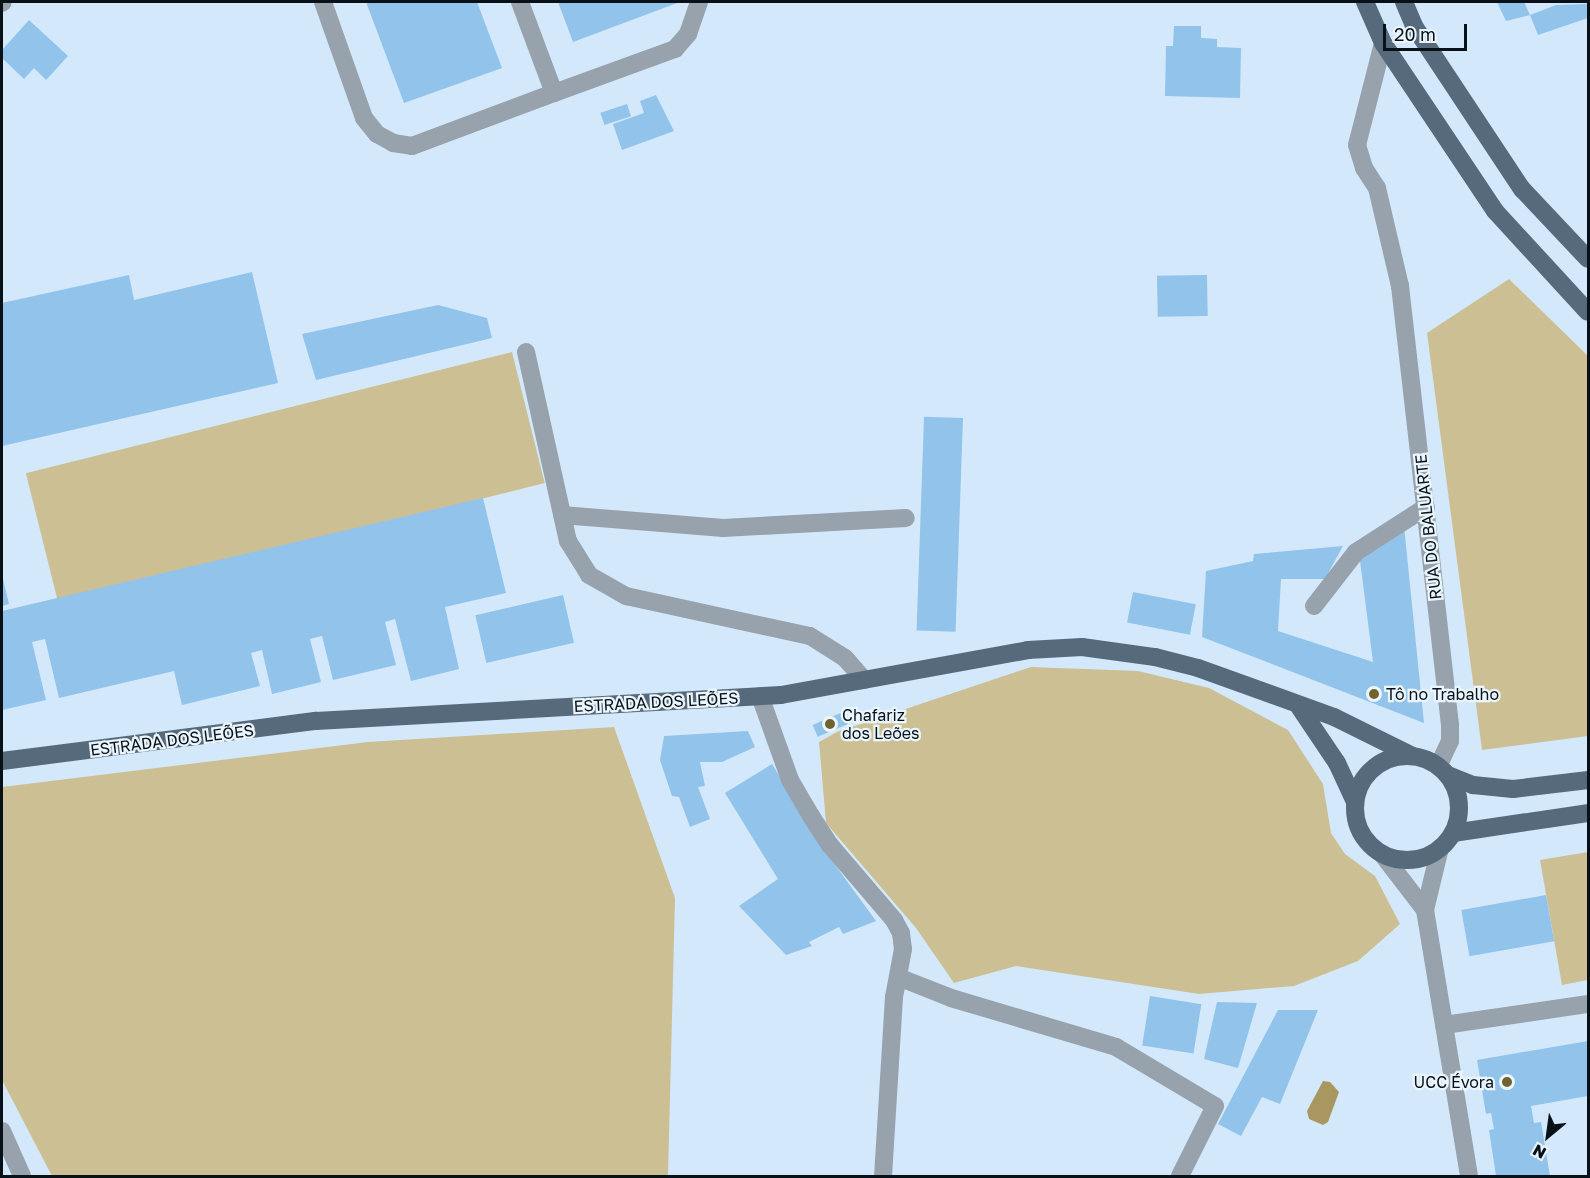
<!DOCTYPE html>
<html>
<head>
<meta charset="utf-8">
<style>
	body { margin:0 }
	#map { position:relative; width:1590px; height:1178px; overflow:hidden; background:#d3e9fb; font-family:"Golos Text",sans-serif }
	div>[style] { position:absolute }
	.green>* { inset:0; background:#ccbf93; transform-origin:0 0 }
	.water>* { inset:0; background:#a89760 }
	.building>* { inset:0; background:#92c3eb; transform-origin:0 0 }
	.minor>* { height:18px; margin:-9px; padding:0 9px; transform-origin:9px; border-radius:9px; background:#97a2ac }
	.major>* { height:18px; margin:-9px; padding:0 9px; transform-origin:9px; border-radius:9px; background:#566a7b }
	.major>.ring { margin:-9px; padding:0; box-sizing:content-box; background:none; border:18px solid #566a7b; border-radius:50% }
	.dots>* { width:16px; height:16px; translate:-50% -50%; box-sizing:border-box; border:3px solid #eaf5fe; border-radius:50% }
	span { translate:-50% -50%; white-space:nowrap; text-align:center; line-height:1.15; -webkit-text-stroke:4.5px #eaf5fe; paint-order:stroke }
	.street-label { font-size:16px; color:#081118 }
	.poi-label { font-size:16px; color:#081118 }
	.left { translate:0 -50%; text-align:left }
	.right { translate:-100% -50%; text-align:right }
	.frame { position:absolute; inset:0; border:3px solid #081118; pointer-events:none }
	.north { position:absolute; left:1518px; top:1106px; width:60px; height:60px; -webkit-text-stroke:4px #eaf5fe; paint-order:stroke; rotate:209deg; font-size:16px; font-weight:700; line-height:24px; text-align:center; color:#081118 }
	.north::after { content:''; display:block; margin:auto; width:21px; height:27px; background:#081118; clip-path:polygon(50% 0,100% 100%,50% 72%,0 100%) }
	.scale { position:absolute; left:1383px; top:24px; width:84px; height:27px; box-sizing:border-box; border:3px solid #081118; border-top:0; padding-left:8px; font-size:18px; line-height:21px; white-space:nowrap; color:#081118; -webkit-text-stroke:4px #eaf5fe; paint-order:stroke }
</style>
</head>
<body>
<div id="map">
	<div class="green">
		<i style="clip-path:polygon(1509px 279px,1588px 356px,1588px 736px,1482px 750px,1427px 333px)"></i>
		<i style="left:512px;top:352px;width:135px;height:501px;rotate:76deg"></i>
		<i style="clip-path:polygon(1031px 667px,1138px 671px,1209px 688px,1288px 730px,1323px 784px,1331px 833px,1345px 854px,1375px 876px,1400px 924px,1358px 961px,1294px 986px,1199px 994px,1016px 966px,954px 983px,916px 928px,826px 823px,819px 742px,837px 732px)"></i>
		<i style="clip-path:polygon(614px 727px,675px 898px,668px 1176px,52px 1176px,2px 1080px,2px 787px,368px 742px)"></i>
		<i style="clip-path:polygon(1588px 852px,1588px 980px,1562px 985px,1540px 860px)"></i>
	</div>
	<div class="water">
		<i style="clip-path:polygon(1323px 1081px,1330px 1082px,1339px 1092px,1328px 1122px,1323px 1125px,1309px 1119px,1307px 1111px)"></i>
	</div>
	<div class="building">
		<i style="clip-path:polygon(366px 2px,477px 2px,502px 68px,404px 103px)"></i>
		<i style="clip-path:polygon(558px 2px,680px 2px,573px 42px)"></i>
		<i style="clip-path:polygon(1497px 2px,1524px 2px,1530px 15px,1506px 21px)"></i>
		<i style="clip-path:polygon(1588px 4px,1588px 18px,1538px 35px,1530px 15px,1556px 5px)"></i>
		<i style="clip-path:polygon(29px 20px,68px 56px,46px 80px,34px 68px,24px 79px,2px 58px,2px 50px)"></i>
		<i style="clip-path:polygon(1174px 26px,1201px 26px,1201px 38px,1217px 39px,1217px 47px,1241px 48px,1240px 98px,1165px 96px,1166px 46px,1173px 46px)"></i>
		<i style="clip-path:polygon(656px 95px,674px 131px,622px 150px,613px 124px,644px 113px,640px 101px)"></i>
		<i style="left:627px;top:104px;width:13px;height:28px;rotate:72deg"></i>
		<i style="clip-path:polygon(252px 272px,278px 383px,2px 446px,2px 303px,129px 275px,134px 300px)"></i>
		<i style="left:1207px;top:275px;width:41px;height:50px;rotate:89deg"></i>
		<i style="clip-path:polygon(438px 305px,487px 318px,492px 338px,316px 380px,302px 334px)"></i>
		<i style="left:963px;top:418px;width:214px;height:39px;rotate:92deg"></i>
		<i style="clip-path:polygon(483px 498px,506px 593px,445px 607px,459px 669px,411px 681px,395px 619px,385px 622px,396px 665px,333px 680px,322px 636px,310px 639px,321px 682px,272px 694px,262px 650px,251px 653px,260px 686px,182px 705px,174px 671px,59px 698px,45px 639px,32px 642px,46px 700px,2px 710px,2px 611px)"></i>
		<i style="clip-path:polygon(1404px 526px,1424px 723px,1202px 637px,1206px 571px,1253px 561px,1254px 554px,1343px 546px,1325px 579px,1281px 579px,1278px 631px,1373px 662px,1359px 553px)"></i>
		<i style="clip-path:polygon(2px 575px,9px 604px,2px 606px)"></i>
		<i style="left:1133px;top:592px;width:64px;height:31px;rotate:11deg"></i>
		<i style="left:563px;top:595px;width:49px;height:90px;rotate:77deg"></i>
		<i style="left:843px;top:712px;width:13px;height:33px;rotate:67deg"></i>
		<i style="clip-path:polygon(748px 731px,755px 747px,722px 762px,700px 762px,705px 786px,698px 787px,710px 819px,690px 827px,679px 797px,672px 796px,660px 760px,664px 736px)"></i>
		<i style="clip-path:polygon(772px 764px,825px 851px,876px 921px,843px 934px,839px 927px,809px 942px,812px 946px,786px 955px,739px 906px,778px 879px,725px 793px)"></i>
		<i style="left:1546px;top:895px;width:47px;height:86px;rotate:80deg"></i>
		<i style="left:1150px;top:996px;width:52px;height:50px;rotate:9deg"></i>
		<i style="clip-path:polygon(1217px 1002px,1257px 1003px,1238px 1068px,1204px 1059px)"></i>
		<i style="clip-path:polygon(1278px 1010px,1318px 1010px,1280px 1104px,1262px 1097px,1241px 1136px,1218px 1124px)"></i>
		<i style="clip-path:polygon(1588px 1041px,1588px 1096px,1531px 1106px,1534px 1123px,1541px 1122px,1550px 1176px,1496px 1176px,1489px 1130px,1494px 1129px,1491px 1113px,1486px 1114px,1477px 1060px)"></i>
	</div>
	<div class="minor">
		<i style="left:323px;top:2px;width:123px;rotate:70.5deg"></i>
		<i style="left:364px;top:118px;width:21px;rotate:51deg"></i>
		<i style="left:377px;top:134px;width:18px;rotate:29deg"></i>
		<i style="left:393px;top:143px;width:19px;rotate:9deg"></i>
		<i style="left:412px;top:146px;width:152px;rotate:-20.5deg"></i>
		<i style="left:554px;top:93px;width:97px;rotate:-110.5deg"></i>
		<i style="left:2px;top:3px;width:1px;rotate:-45deg"></i>
		<i style="left:1383px;top:43px;width:105px;rotate:104.3deg"></i>
		<i style="left:1357px;top:145px;width:24px;rotate:73deg"></i>
		<i style="left:1364px;top:168px;width:24px;rotate:57deg"></i>
		<i style="left:1377px;top:188px;width:101px;rotate:76.8deg"></i>
		<i style="left:1400px;top:286px;width:442px;rotate:83.5deg"></i>
		<i style="left:1450px;top:725px;width:16px;rotate:90deg"></i>
		<i style="left:1450px;top:741px;width:26px;rotate:115deg"></i>
		<i style="left:554px;top:93px;width:129px;rotate:-20deg"></i>
		<i style="left:675px;top:49px;width:20px;rotate:-49deg"></i>
		<i style="left:688px;top:34px;width:34px;rotate:-71deg"></i>
		<i style="left:526px;top:352px;width:194px;rotate:77.5deg"></i>
		<i style="left:568px;top:541px;width:40px;rotate:58deg"></i>
		<i style="left:589px;top:575px;width:43px;rotate:29.6deg"></i>
		<i style="left:626px;top:596px;width:188px;rotate:12.3deg"></i>
		<i style="left:810px;top:636px;width:41px;rotate:32.2deg"></i>
		<i style="left:845px;top:658px;width:29px;rotate:49deg"></i>
		<i style="left:562px;top:515px;width:162px;rotate:4.6deg"></i>
		<i style="left:723px;top:528px;width:183px;rotate:-3.1deg"></i>
		<i style="left:1314px;top:606px;width:68px;rotate:-52.1deg"></i>
		<i style="left:1356px;top:552px;width:83px;rotate:-32.7deg"></i>
		<i style="left:760px;top:696px;width:89px;rotate:70.3deg"></i>
		<i style="left:790px;top:780px;width:42px;rotate:59.7deg"></i>
		<i style="left:811px;top:816px;width:35px;rotate:57deg"></i>
		<i style="left:830px;top:845px;width:99px;rotate:49.5deg"></i>
		<i style="left:894px;top:920px;width:15px;rotate:62deg"></i>
		<i style="left:901px;top:933px;width:16px;rotate:83deg"></i>
		<i style="left:903px;top:949px;width:49px;rotate:100.6deg"></i>
		<i style="left:894px;top:997px;width:179px;rotate:93.5deg"></i>
		<i style="left:1440px;top:848px;width:64px;rotate:103.6deg"></i>
		<i style="left:1425px;top:910px;width:270px;rotate:80.6deg"></i>
		<i style="left:1382px;top:854px;width:71px;rotate:52.5deg"></i>
		<i style="left:898px;top:977px;width:57px;rotate:21.6deg"></i>
		<i style="left:951px;top:998px;width:172px;rotate:16.5deg"></i>
		<i style="left:1116px;top:1047px;width:115px;rotate:30.8deg"></i>
		<i style="left:1215px;top:1106px;width:78px;rotate:116.6deg"></i>
		<i style="left:1444px;top:1025px;width:146px;rotate:-8.3deg"></i>
		<i style="left:2px;top:1131px;width:49px;rotate:66deg"></i>
	</div>
	<div class="major">
		<i style="left:1365px;top:2px;width:45px;rotate:66.3deg"></i>
		<i style="left:1383px;top:43px;width:202px;rotate:56.3deg"></i>
		<i style="left:1495px;top:211px;width:137px;rotate:47.4deg"></i>
		<i style="left:1404px;top:2px;width:26px;rotate:67deg"></i>
		<i style="left:1414px;top:26px;width:196px;rotate:56.5deg"></i>
		<i style="left:1522px;top:189px;width:96px;rotate:46.7deg"></i>
		<i style="left:1300px;top:708px;width:66px;rotate:56.1deg"></i>
		<i style="left:1337px;top:763px;width:43px;rotate:65.2deg"></i>
		<i class="ring" style="left:1355px;top:756px;width:86px;height:86px"></i>
		<i style="left:2px;top:761px;width:317px;rotate:-7.3deg"></i>
		<i style="left:316px;top:721px;width:466px;rotate:-3.2deg"></i>
		<i style="left:781px;top:695px;width:251px;rotate:-10.3deg"></i>
		<i style="left:1028px;top:650px;width:54px;rotate:-3.2deg"></i>
		<i style="left:1082px;top:647px;width:74px;rotate:7.8deg"></i>
		<i style="left:1155px;top:657px;width:44px;rotate:14.3deg"></i>
		<i style="left:1198px;top:668px;width:145px;rotate:19.8deg"></i>
		<i style="left:1334px;top:717px;width:88px;rotate:26.3deg"></i>
		<i style="left:1448px;top:775px;width:27px;rotate:22deg"></i>
		<i style="left:1473px;top:785px;width:40px;rotate:5.7deg"></i>
		<i style="left:1513px;top:789px;width:76px;rotate:-6.8deg"></i>
		<i style="left:1453px;top:833px;width:136px;rotate:-8.4deg"></i>
	</div>
	<div class="dots">
		<i style="left:1374px;top:694px;background:#71622f"></i>
		<i style="left:830px;top:724px;background:#71622f"></i>
		<i style="left:1507px;top:1082px;background:#71622f"></i>
	</div>
	<div class="street-label">
		<span style="left:1428px;top:527px;rotate:-96deg">RUA DO BALUARTE</span>
		<span style="left:656px;top:702px;rotate:-3deg">ESTRADA DOS LEÕES</span>
		<span style="left:172px;top:740px;rotate:-7deg">ESTRADA DOS LEÕES</span>
	</div>
	<div class="poi-label">
		<span class="left" style="left:1386px;top:694px">Tô no Trabalho</span>
		<span class="left" style="left:842px;top:724px">Chafariz<br>dos Leões</span>
		<span class="right" style="left:1494px;top:1082px">UCC Évora</span>
	</div>
	<div class="frame"></div>
	<div class="north">N</div>
	<div class="scale">20 m</div>
</div>
</body>
</html>
